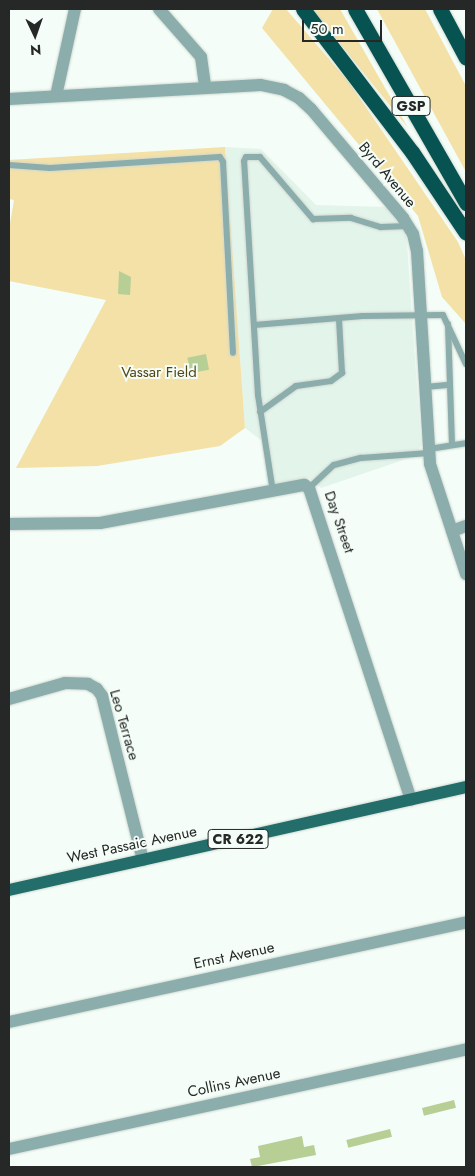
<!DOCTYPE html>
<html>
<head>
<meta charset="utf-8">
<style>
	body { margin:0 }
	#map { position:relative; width:475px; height:1176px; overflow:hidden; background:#f4fdf7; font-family:Jost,sans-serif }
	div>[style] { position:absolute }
	.built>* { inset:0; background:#e3f4ea }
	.green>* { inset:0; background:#f3e1a8 }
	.building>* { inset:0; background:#b7cf94; transform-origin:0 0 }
	.roads { filter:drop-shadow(0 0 1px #cfd7d1) drop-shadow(0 0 1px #cfd7d1) }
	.lane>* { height:6px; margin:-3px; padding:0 3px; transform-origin:3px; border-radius:3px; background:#8badac }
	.street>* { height:12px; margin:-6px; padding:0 6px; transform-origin:6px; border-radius:6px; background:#8badac }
	.primary>* { height:12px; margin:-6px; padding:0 6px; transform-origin:6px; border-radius:6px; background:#236d6b }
	.highway>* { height:15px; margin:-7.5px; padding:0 7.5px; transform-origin:7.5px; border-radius:7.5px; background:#065351 }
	span { translate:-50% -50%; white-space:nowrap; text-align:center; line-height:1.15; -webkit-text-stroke:4px #f4fdf7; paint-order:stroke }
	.shield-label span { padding:1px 4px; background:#f4fdf7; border:1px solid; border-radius:4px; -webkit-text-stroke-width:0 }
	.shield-label { font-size:14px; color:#252826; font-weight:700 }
	.street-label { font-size:15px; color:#252826 }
	.park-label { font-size:15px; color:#534514 }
	.frame { position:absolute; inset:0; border:10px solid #252826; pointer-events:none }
	.north { position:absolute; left:10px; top:10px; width:50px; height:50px; -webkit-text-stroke:4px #f4fdf7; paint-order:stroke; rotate:177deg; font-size:14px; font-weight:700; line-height:20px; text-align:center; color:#252826 }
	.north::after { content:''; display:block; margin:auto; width:18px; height:22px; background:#252826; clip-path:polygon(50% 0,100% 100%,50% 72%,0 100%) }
	.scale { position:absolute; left:302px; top:20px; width:80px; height:22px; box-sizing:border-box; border:2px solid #252826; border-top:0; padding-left:6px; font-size:15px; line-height:18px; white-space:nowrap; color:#252826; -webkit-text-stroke:4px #f4fdf7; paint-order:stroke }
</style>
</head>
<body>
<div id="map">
	<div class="built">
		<i style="clip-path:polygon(225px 147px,261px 149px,316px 205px,388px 207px,406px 230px,421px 446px,415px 456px,321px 488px,309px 478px,268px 487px,261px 440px,245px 428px)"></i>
	</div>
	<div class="green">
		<i style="clip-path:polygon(273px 9px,286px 9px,348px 81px,458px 242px,466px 260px,466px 324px,442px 297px,418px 216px,262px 28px)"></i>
		<i style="clip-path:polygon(312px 9px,340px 9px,408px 128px)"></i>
		<i style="clip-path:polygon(377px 9px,425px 9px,466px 86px,466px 172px)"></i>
		<i style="clip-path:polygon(225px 147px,245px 428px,220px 446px,97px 466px,16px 468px,106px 300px,9px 281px,9px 229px,14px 200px,9px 199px,9px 160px)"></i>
	</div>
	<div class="building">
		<i style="clip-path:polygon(119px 271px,131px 277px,130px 295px,118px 294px)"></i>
		<i style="left:206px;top:354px;width:16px;height:19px;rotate:79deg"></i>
		<i style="left:454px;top:1100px;width:8px;height:33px;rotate:76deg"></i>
		<i style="left:390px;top:1129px;width:8px;height:45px;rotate:76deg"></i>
		<i style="clip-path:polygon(302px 1136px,304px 1147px,314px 1145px,316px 1155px,252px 1167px,250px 1159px,260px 1157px,258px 1146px)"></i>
	</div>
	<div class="roads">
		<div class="lane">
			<i style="left:9px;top:165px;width:41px;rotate:4.2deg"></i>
			<i style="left:50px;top:168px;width:170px;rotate:-3.7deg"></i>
			<i style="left:220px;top:157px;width:6px;rotate:59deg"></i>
			<i style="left:223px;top:162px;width:191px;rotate:87deg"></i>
			<i style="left:448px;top:324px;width:121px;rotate:88.1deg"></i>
			<i style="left:254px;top:325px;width:109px;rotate:-4.7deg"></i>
			<i style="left:363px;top:316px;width:80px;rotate:-0.7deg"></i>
			<i style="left:443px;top:315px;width:54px;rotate:64.9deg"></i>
			<i style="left:425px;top:387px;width:25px;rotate:-5deg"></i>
			<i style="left:260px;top:412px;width:44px;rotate:-35.8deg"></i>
			<i style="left:296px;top:386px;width:35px;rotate:-8deg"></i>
			<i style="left:331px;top:381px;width:14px;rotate:-36deg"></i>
			<i style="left:342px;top:373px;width:54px;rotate:-93.2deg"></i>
			<i style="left:429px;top:449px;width:37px;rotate:-9deg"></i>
			<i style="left:309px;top:488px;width:34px;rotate:-43deg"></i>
			<i style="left:334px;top:465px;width:28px;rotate:-15deg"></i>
			<i style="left:361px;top:458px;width:68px;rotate:-4.2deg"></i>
			<i style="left:273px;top:492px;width:98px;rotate:-98.8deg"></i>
			<i style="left:258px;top:395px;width:234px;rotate:-93.4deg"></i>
			<i style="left:244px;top:161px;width:4px;rotate:-63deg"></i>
			<i style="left:246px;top:157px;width:14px"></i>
			<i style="left:260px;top:157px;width:82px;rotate:49.5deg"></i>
			<i style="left:313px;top:219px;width:38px;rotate:-2deg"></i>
			<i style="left:351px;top:218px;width:31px;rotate:17deg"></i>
			<i style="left:381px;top:227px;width:27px;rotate:-2deg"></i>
		</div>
		<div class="street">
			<i style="left:159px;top:9px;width:64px;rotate:48.8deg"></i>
			<i style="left:201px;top:57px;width:30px;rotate:82deg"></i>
			<i style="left:56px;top:96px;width:89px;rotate:-77.7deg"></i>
			<i style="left:9px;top:99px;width:252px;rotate:-3.2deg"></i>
			<i style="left:261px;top:85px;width:24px;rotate:12deg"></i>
			<i style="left:284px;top:90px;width:17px;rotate:28deg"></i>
			<i style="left:299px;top:98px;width:16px;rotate:43deg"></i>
			<i style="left:311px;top:109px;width:143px;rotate:49.8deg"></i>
			<i style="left:403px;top:218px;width:19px;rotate:58deg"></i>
			<i style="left:413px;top:234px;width:17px;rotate:77deg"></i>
			<i style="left:417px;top:251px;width:213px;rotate:86.5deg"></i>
			<i style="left:430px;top:464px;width:116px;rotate:71.9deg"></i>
			<i style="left:9px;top:524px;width:91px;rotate:-0.6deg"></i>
			<i style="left:100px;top:523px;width:208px;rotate:-10.6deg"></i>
			<i style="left:304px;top:485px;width:6px;rotate:31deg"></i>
			<i style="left:309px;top:488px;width:328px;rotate:71.9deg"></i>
			<i style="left:452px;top:531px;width:15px;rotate:-20deg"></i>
			<i style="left:9px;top:699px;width:58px;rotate:-15.9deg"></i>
			<i style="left:65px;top:683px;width:23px;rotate:2deg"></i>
			<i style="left:88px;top:684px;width:10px;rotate:29deg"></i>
			<i style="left:97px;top:689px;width:9px;rotate:54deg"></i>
			<i style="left:102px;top:696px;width:169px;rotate:76deg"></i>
			<i style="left:9px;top:1022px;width:468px;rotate:-12.3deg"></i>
			<i style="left:9px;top:1149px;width:468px;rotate:-12.3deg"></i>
		</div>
		<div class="primary">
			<i style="left:9px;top:890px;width:468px;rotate:-12.7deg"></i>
		</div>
		<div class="highway">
			<i style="left:303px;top:9px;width:180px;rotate:52.7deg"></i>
			<i style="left:412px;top:152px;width:97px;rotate:56.3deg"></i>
			<i style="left:355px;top:9px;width:224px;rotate:60.2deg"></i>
			<i style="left:440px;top:9px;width:55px;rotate:62deg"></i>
		</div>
	</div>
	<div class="shield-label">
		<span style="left:411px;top:106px">GSP</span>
		<span style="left:238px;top:839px">CR 622</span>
	</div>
	<div class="street-label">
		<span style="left:387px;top:175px;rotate:50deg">Byrd Avenue</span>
		<span style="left:339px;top:522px;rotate:71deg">Day Street</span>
		<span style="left:124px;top:725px;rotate:74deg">Leo Terrace</span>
		<span style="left:132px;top:845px;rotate:-12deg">West Passaic Avenue</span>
		<span style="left:234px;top:956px;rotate:-12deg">Ernst Avenue</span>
		<span style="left:234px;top:1083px;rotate:-12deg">Collins Avenue</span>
	</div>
	<div class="park-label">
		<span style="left:159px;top:373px">Vassar Field</span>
	</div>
	<div class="frame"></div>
	<div class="north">N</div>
	<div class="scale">50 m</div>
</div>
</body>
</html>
